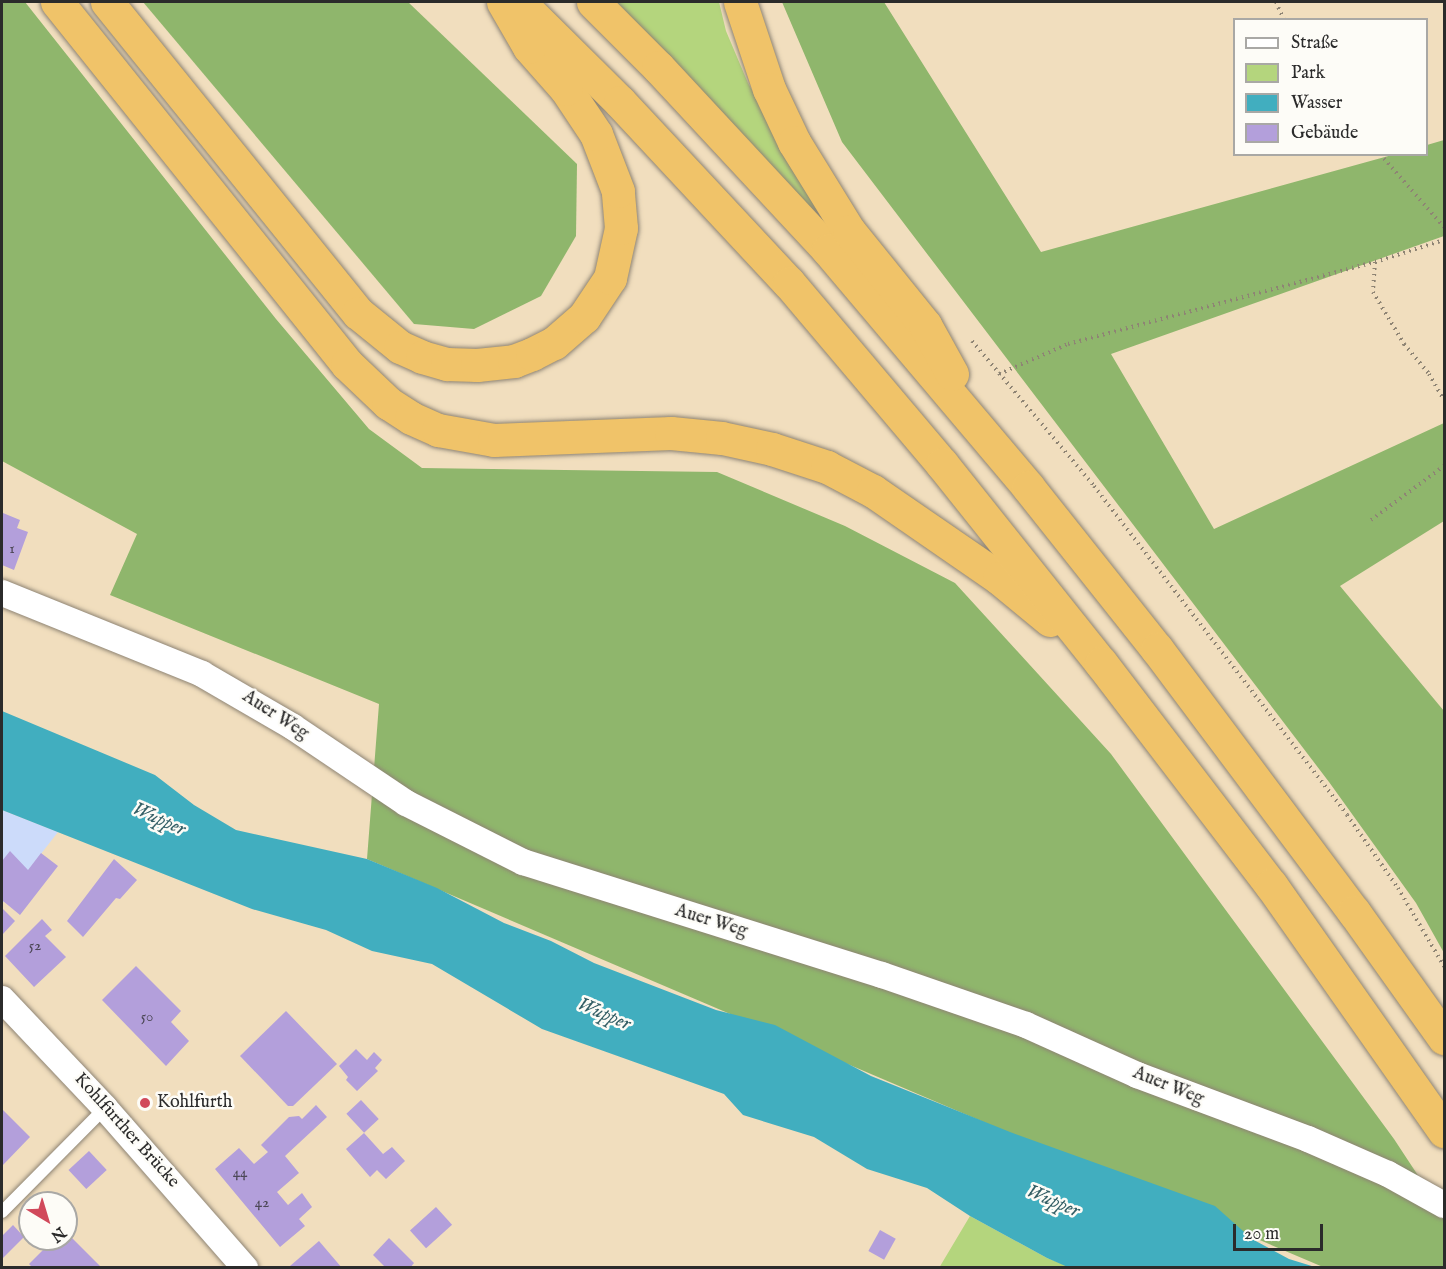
<!DOCTYPE html>
<html>
<head>
<meta charset="utf-8">
<style>
	body { margin:0 }
	#map { position:relative; width:1446px; height:1269px; overflow:hidden; background:#f1debe; font-family:"IM FELL English",serif }
	div>[style] { position:absolute }
	.built>* { inset:0; background:#ccdbfa }
	.green>* { inset:0; background:#b4d57d }
	.forest>* { inset:0; background:#8fb66c }
	.water>* { inset:0; background:#41aebf }
	.building>* { inset:0; background:#b39fdb; transform-origin:0 0 }
	.path>* { height:4px; margin-top:-2px; transform-origin:0; background:repeating-linear-gradient(90deg,#8e8474 0 1.5px,transparent 0 6px) }
	.roads { filter:drop-shadow(0 0 2px #8e8474) drop-shadow(0 0 2px #8e8474) }
	.lane>* { height:12px; margin:-6px; padding:0 6px; transform-origin:6px; border-radius:6px; background:#fff }
	.street>* { height:26px; margin:-13px; padding:0 13px; transform-origin:13px; border-radius:13px; background:#fff }
	.highway>* { height:33px; margin:-16.5px; padding:0 16.5px; transform-origin:16.5px; border-radius:16.5px; background:#f0c369 }
	.dots>* { width:16px; height:16px; translate:-50% -50%; box-sizing:border-box; border:3px solid #fdfcf7; border-radius:50% }
	span { translate:-50% -50%; white-space:nowrap; text-align:center; line-height:1.15; -webkit-text-stroke:5px #fdfcf7; paint-order:stroke }
	.number-label { font-size:15px; color:#4d4857 }
	.number-label span { -webkit-text-stroke-width:0 }
	.street-label { font-size:18px; color:#2b2b2b }
	.poi-label { font-size:18px; color:#2b2b2b }
	.left { translate:0 -50%; text-align:left }
	.water-label { font-size:20px; color:#345f66; font-style:italic }
	.frame { position:absolute; inset:0; border:3px solid #2b2b2b; pointer-events:none }
	.legend { position:absolute; left:1233px; top:18px; width:195px; height:138px; box-sizing:border-box; background:#fdfcf7; border:2px solid #a9a8a5; margin:0; padding:8px 10px; list-style:none; font-size:18px; color:#2b2b2b }
	.legend li { display:flex; align-items:center; gap:12px; height:30px }
	.legend b { width:30px; border:2px solid #a9a8a5 }
	.north { position:absolute; left:18px; top:1191px; width:60px; height:60px; box-sizing:border-box; background:#fdfcf7; border:2px solid #a9a8a5; border-radius:50%; rotate:142deg; font-size:16px; font-weight:700; line-height:24px; text-align:center; color:#2b2b2b }
	.north::after { content:''; display:block; margin:auto; width:21px; height:27px; background:#d1495b; clip-path:polygon(50% 0,100% 100%,50% 72%,0 100%) }
	.scale { position:absolute; left:1233px; top:1224px; width:90px; height:27px; box-sizing:border-box; border:3px solid #2b2b2b; border-top:0; padding-left:8px; font-size:18px; line-height:21px; white-space:nowrap; color:#2b2b2b; -webkit-text-stroke:4px #fdfcf7; paint-order:stroke }
</style>
</head>
<body>
<div id="map">
	<div class="built">
		<i style="clip-path:polygon(2px 810px,58px 832px,2px 904px)"></i>
	</div>
	<div class="green">
		<i style="clip-path:polygon(601px 2px,719px 2px,726px 31px,748px 83px,826px 224px)"></i>
		<i style="clip-path:polygon(970px 1216px,1047px 1258px,1070px 1267px,939px 1268px)"></i>
	</div>
	<div class="forest">
		<i style="clip-path:polygon(2px 2px,25px 2px,276px 319px,369px 429px,422px 468px,717px 472px,845px 526px,955px 583px,1111px 754px,1394px 1139px,1444px 1215px,1444px 1267px,1323px 1267px,367px 859px,379px 704px,110px 595px,137px 534px,2px 461px)"></i>
		<i style="clip-path:polygon(143px 2px,408px 2px,577px 164px,576px 236px,541px 296px,474px 329px,414px 324px)"></i>
		<i style="clip-path:polygon(782px 2px,884px 2px,1041px 252px,1392px 155px,1426px 154px,1427px 145px,1444px 140px,1444px 236px,1111px 354px,1214px 529px,1444px 423px,1444px 521px,1340px 586px,1444px 711px,1444px 953px,1416px 903px,1329px 782px,842px 142px)"></i>
	</div>
	<div class="water">
		<i style="clip-path:polygon(2px 711px,155px 775px,194px 805px,236px 830px,367px 859px,437px 888px,504px 923px,551px 941px,594px 963px,716px 1010px,775px 1025px,871px 1076px,1010px 1132px,1215px 1206px,1252px 1239px,1289px 1259px,1315px 1267px,1070px 1268px,1047px 1258px,970px 1216px,927px 1188px,867px 1169px,814px 1137px,743px 1115px,724px 1094px,542px 1029px,432px 964px,372px 951px,326px 930px,252px 909px,2px 810px)"></i>
	</div>
	<div class="building">
		<i style="clip-path:polygon(3px 513px,20px 520px,17px 528px,28px 532px,14px 570px,2px 565px)"></i>
		<i style="clip-path:polygon(10px 851px,28px 870px,41px 853px,58px 866px,20px 915px,3px 901px,2px 904px,2px 861px)"></i>
		<i style="clip-path:polygon(114px 859px,137px 880px,120px 899px,116px 898px,83px 937px,67px 921px)"></i>
		<i style="clip-path:polygon(2px 908px,15px 921px,2px 935px)"></i>
		<i style="clip-path:polygon(42px 919px,52px 930px,45px 936px,66px 957px,34px 987px,5px 956px)"></i>
		<i style="clip-path:polygon(136px 966px,181px 1011px,171px 1022px,189px 1041px,166px 1066px,102px 1000px)"></i>
		<i style="clip-path:polygon(286px 1011px,337px 1064px,293px 1106px,288px 1106px,240px 1056px)"></i>
		<i style="clip-path:polygon(356px 1049px,367px 1060px,374px 1052px,382px 1060px,375px 1068px,378px 1071px,357px 1091px,346px 1080px,348px 1077px,339px 1066px)"></i>
		<i style="left:361px;top:1100px;width:26px;height:20px;rotate:47deg"></i>
		<i style="clip-path:polygon(316px 1105px,327px 1117px,285px 1156px,299px 1173px,277px 1192px,288px 1205px,302px 1193px,312px 1207px,299px 1219px,305px 1226px,280px 1247px,215px 1169px,239px 1148px,254px 1164px,268px 1152px,261px 1145px,289px 1117px,299px 1116px,302px 1119px)"></i>
		<i style="clip-path:polygon(2px 1109px,30px 1137px,2px 1166px)"></i>
		<i style="clip-path:polygon(364px 1133px,383px 1154px,392px 1147px,405px 1161px,386px 1179px,377px 1170px,370px 1177px,346px 1149px)"></i>
		<i style="left:89px;top:1151px;width:26px;height:28px;rotate:47deg"></i>
		<i style="left:436px;top:1207px;width:24px;height:35px;rotate:48deg"></i>
		<i style="clip-path:polygon(13px 1225px,24px 1237px,2px 1259px,2px 1236px)"></i>
		<i style="left:880px;top:1230px;width:18px;height:24px;rotate:29deg"></i>
		<i style="clip-path:polygon(66px 1232px,102px 1268px,33px 1268px,29px 1264px,54px 1239px,66px 1239px)"></i>
		<i style="clip-path:polygon(389px 1238px,414px 1263px,410px 1268px,386px 1268px,373px 1255px)"></i>
		<i style="clip-path:polygon(319px 1241px,342px 1268px,292px 1268px,290px 1266px)"></i>
	</div>
	<div class="path">
		<i style="left:1276px;top:2px;width:20px;rotate:66deg"></i>
		<i style="left:1380px;top:154px;width:97px;rotate:48.8deg"></i>
		<i style="left:1375px;top:262px;width:30px;rotate:94deg"></i>
		<i style="left:1373px;top:292px;width:61px;rotate:59.2deg"></i>
		<i style="left:1404px;top:344px;width:39px;rotate:50deg"></i>
		<i style="left:1429px;top:374px;width:30px;rotate:60deg"></i>
		<i style="left:972px;top:341px;width:189px;rotate:49.9deg"></i>
		<i style="left:1094px;top:486px;width:415px;rotate:52.4deg"></i>
		<i style="left:1347px;top:815px;width:89px;rotate:55.1deg"></i>
		<i style="left:1398px;top:888px;width:91px;rotate:59.5deg"></i>
		<i style="left:999px;top:374px;width:75px;rotate:-23.5deg"></i>
		<i style="left:1068px;top:344px;width:318px;rotate:-15deg"></i>
		<i style="left:1375px;top:262px;width:72px;rotate:-17.7deg"></i>
		<i style="left:1371px;top:520px;width:91px;rotate:-36.5deg"></i>
	</div>
	<div class="roads">
		<div class="lane">
			<i style="left:2px;top:1212px;width:146px;rotate:-45.3deg"></i>
		</div>
		<div class="street">
			<i style="left:2px;top:593px;width:216px;rotate:22deg"></i>
			<i style="left:202px;top:674px;width:105px;rotate:30.2deg"></i>
			<i style="left:293px;top:727px;width:136px;rotate:33.9deg"></i>
			<i style="left:406px;top:803px;width:131px;rotate:26.8deg"></i>
			<i style="left:523px;top:862px;width:376px;rotate:17.5deg"></i>
			<i style="left:882px;top:975px;width:152px;rotate:19.1deg"></i>
			<i style="left:1026px;top:1025px;width:122px;rotate:24.2deg"></i>
			<i style="left:1137px;top:1075px;width:183px;rotate:20.5deg"></i>
			<i style="left:1308px;top:1139px;width:87px;rotate:23.6deg"></i>
			<i style="left:1388px;top:1174px;width:64px;rotate:29deg"></i>
			<i style="left:2px;top:999px;width:150px;rotate:46.6deg"></i>
			<i style="left:105px;top:1108px;width:213px;rotate:48.8deg"></i>
		</div>
		<div class="highway">
			<i style="left:57px;top:2px;width:464px;rotate:51.3deg"></i>
			<i style="left:347px;top:364px;width:57px;rotate:43.6deg"></i>
			<i style="left:388px;top:403px;width:27px;rotate:33deg"></i>
			<i style="left:411px;top:418px;width:30px;rotate:24deg"></i>
			<i style="left:438px;top:430px;width:57px;rotate:10.1deg"></i>
			<i style="left:494px;top:440px;width:177px;rotate:-2.3deg"></i>
			<i style="left:671px;top:433px;width:51px;rotate:5.6deg"></i>
			<i style="left:722px;top:438px;width:51px;rotate:12.4deg"></i>
			<i style="left:772px;top:449px;width:58px;rotate:18.1deg"></i>
			<i style="left:827px;top:467px;width:52px;rotate:27.6deg"></i>
			<i style="left:873px;top:491px;width:153px;rotate:34.6deg"></i>
			<i style="left:999px;top:578px;width:66px;rotate:39.5deg"></i>
			<i style="left:107px;top:2px;width:400px;rotate:51.1deg"></i>
			<i style="left:358px;top:313px;width:54px;rotate:39deg"></i>
			<i style="left:400px;top:347px;width:24px;rotate:24deg"></i>
			<i style="left:422px;top:357px;width:26px;rotate:16deg"></i>
			<i style="left:447px;top:364px;width:30px;rotate:2deg"></i>
			<i style="left:477px;top:365px;width:37px;rotate:-6deg"></i>
			<i style="left:514px;top:361px;width:19px;rotate:-21deg"></i>
			<i style="left:532px;top:354px;width:25px;rotate:-27deg"></i>
			<i style="left:554px;top:343px;width:40px;rotate:-41deg"></i>
			<i style="left:584px;top:317px;width:47px;rotate:-56.3deg"></i>
			<i style="left:610px;top:278px;width:51px;rotate:-77.6deg"></i>
			<i style="left:621px;top:228px;width:37px;rotate:-95deg"></i>
			<i style="left:618px;top:191px;width:61px;rotate:-111.1deg"></i>
			<i style="left:596px;top:134px;width:54px;rotate:-123.7deg"></i>
			<i style="left:566px;top:89px;width:56px;rotate:-131.4deg"></i>
			<i style="left:529px;top:47px;width:52px;rotate:-120deg"></i>
			<i style="left:519px;top:2px;width:142px;rotate:44.7deg"></i>
			<i style="left:620px;top:102px;width:248px;rotate:47deg"></i>
			<i style="left:789px;top:283px;width:237px;rotate:49.8deg"></i>
			<i style="left:942px;top:464px;width:255px;rotate:51.4deg"></i>
			<i style="left:1101px;top:663px;width:280px;rotate:52.6deg"></i>
			<i style="left:1271px;top:885px;width:301px;rotate:54.9deg"></i>
			<i style="left:593px;top:2px;width:92px;rotate:45deg"></i>
			<i style="left:658px;top:67px;width:250px;rotate:47.1deg"></i>
			<i style="left:828px;top:250px;width:310px;rotate:49.8deg"></i>
			<i style="left:1028px;top:487px;width:207px;rotate:51.5deg"></i>
			<i style="left:1157px;top:649px;width:329px;rotate:53.2deg"></i>
			<i style="left:1354px;top:912px;width:155px;rotate:54.5deg"></i>
			<i style="left:740px;top:2px;width:92px;rotate:71.6deg"></i>
			<i style="left:769px;top:89px;width:59px;rotate:64.7deg"></i>
			<i style="left:794px;top:142px;width:105px;rotate:58.3deg"></i>
			<i style="left:849px;top:231px;width:121px;rotate:51deg"></i>
			<i style="left:925px;top:325px;width:56px;rotate:61.1deg"></i>
		</div>
	</div>
	<div class="dots">
		<i style="left:145px;top:1103px;background:#d1495b"></i>
	</div>
	<div class="number-label">
		<span style="left:12px;top:549px">1</span>
		<span style="left:35px;top:946px">52</span>
		<span style="left:147px;top:1017px">50</span>
		<span style="left:240px;top:1173px">44</span>
		<span style="left:262px;top:1203px">42</span>
	</div>
	<div class="street-label">
		<span style="left:275px;top:716px;rotate:33deg">Auer Weg</span>
		<span style="left:711px;top:922px;rotate:17deg">Auer Weg</span>
		<span style="left:1168px;top:1087px;rotate:22deg">Auer Weg</span>
		<span style="left:126px;top:1131px;rotate:48deg">Kohlfurther Brücke</span>
	</div>
	<div class="poi-label">
		<span class="left" style="left:157px;top:1103px">Kohlfurth</span>
	</div>
	<div class="water-label">
		<span style="left:159px;top:819px;rotate:24deg">Wupper</span>
		<span style="left:604px;top:1014px;rotate:23deg">Wupper</span>
		<span style="left:1053px;top:1201px;rotate:23deg">Wupper</span>
	</div>
	<div class="frame"></div>
	<ul class="legend">
	<li><b style="height:8px;background:#fff"></b>Straße</li>
	<li><b style="height:16px;background:#b4d57d"></b>Park</li>
	<li><b style="height:16px;background:#41aebf"></b>Wasser</li>
	<li><b style="height:16px;background:#b39fdb"></b>Gebäude</li>
	</ul>
	<div class="north">N</div>
	<div class="scale">20 m</div>
</div>
</body>
</html>
